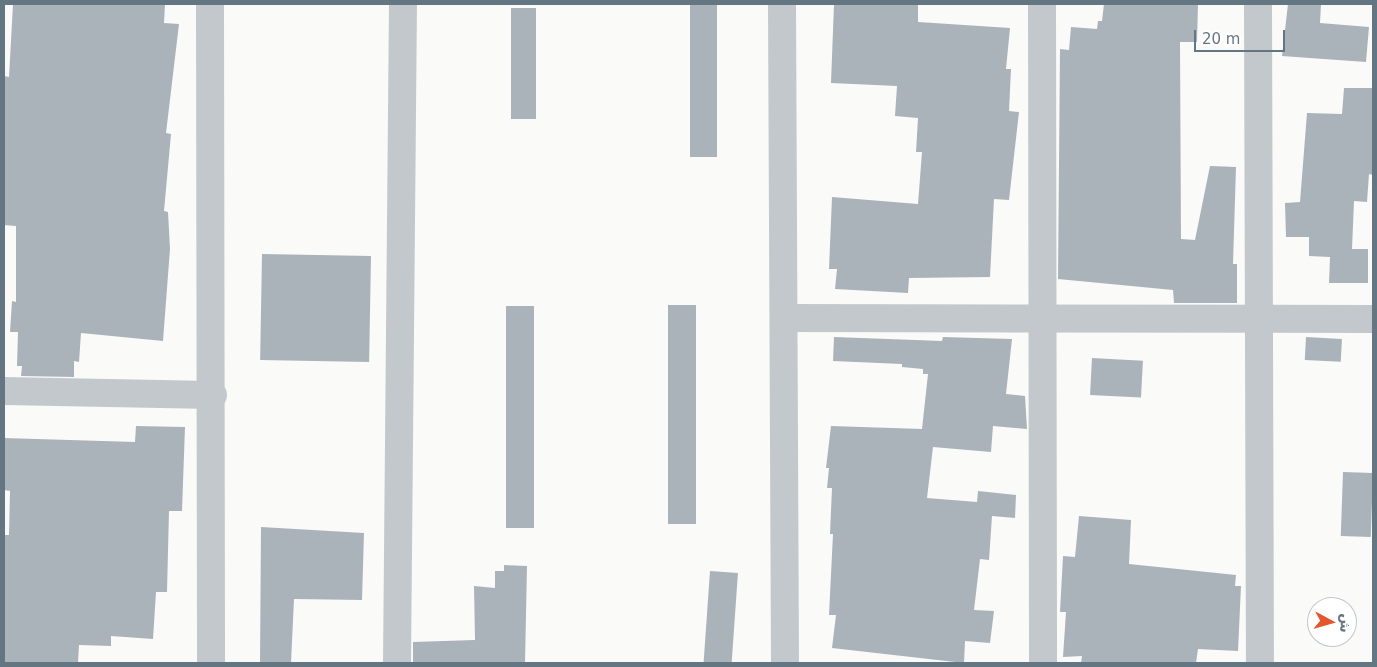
<!DOCTYPE html>
<meta charset="utf-8">
<style>
body{margin:0}
#map{position:relative;width:1377px;height:667px;overflow:hidden;background:#fafaf8;font-family:"DejaVu Sans","Noto Sans Arabic",sans-serif}
div>[style]{position:absolute}
.building>*{inset:0;background:#aab3b9;transform-origin:0 0}
.minor>*{height:28px;margin:-14px;padding:0 14px;transform-origin:14px;border-radius:14px;background:#c3c8cc}
span{translate:-50% -50%;white-space:nowrap;text-align:center;line-height:1.15;-webkit-text-stroke:5px #fff;paint-order:stroke}
.frame{position:absolute;inset:0;border:5px solid #657683;pointer-events:none}
.north{position:absolute;left:1307px;top:597px;width:50px;height:50px;box-sizing:border-box;background:#fff;border:1px solid #c1c8cd;border-radius:50%;rotate:96deg;font-size:14px;font-weight:700;line-height:20px;text-align:center;color:#657683}
.north::after{content:'';display:block;margin:auto;width:18px;height:22px;background:#e4572e;clip-path:polygon(50% 0,100% 100%,50% 72%,0 100%)}
.scale{position:absolute;left:1194px;top:30px;width:91px;height:22px;box-sizing:border-box;border:2px solid #657683;border-top:0;padding-left:6px;font-size:15px;line-height:18px;white-space:nowrap;color:#657683;-webkit-text-stroke:4px #fff;paint-order:stroke}
</style>
<div id="map">
<div class="building">
<div style="clip-path:polygon(13px 4px,165px 4px,164px 23px,179px 24px,166px 133px,171px 134px,164px 211px,168px 212px,170px 249px,163px 341px,81px 333px,79px 362px,74px 361px,74px 377px,21px 376px,22px 366px,17px 366px,18px 332px,10px 332px,12px 301px,16px 302px,16px 226px,4px 225px,4px 76px,9px 77px)"></div>
<div style="left:690px;top:4px;width:27px;height:153px"></div>
<div style="clip-path:polygon(834px 4px,918px 4px,918px 22px,1010px 28px,1006px 69px,1011px 69px,1009px 111px,1019px 112px,1009px 200px,994px 199px,990px 277px,909px 278px,908px 293px,835px 289px,837px 269px,829px 269px,832px 197px,918px 204px,922px 152px,916px 152px,918px 118px,895px 116px,897px 86px,831px 83px)"></div>
<div style="clip-path:polygon(1104px 4px,1198px 4px,1197px 42px,1180px 42px,1181px 239px,1195px 240px,1210px 166px,1236px 167px,1233px 264px,1237px 264px,1237px 303px,1174px 303px,1173px 290px,1058px 279px,1060px 49px,1069px 50px,1071px 27px,1097px 29px,1098px 21px,1102px 21px)"></div>
<div style="clip-path:polygon(1288px 4px,1321px 4px,1320px 23px,1369px 27px,1366px 62px,1282px 56px)"></div>
<div style="left:511px;top:8px;width:25px;height:111px"></div>
<div style="clip-path:polygon(1344px 88px,1373px 88px,1373px 175px,1369px 174px,1367px 202px,1354px 201px,1352px 249px,1368px 249px,1368px 283px,1329px 283px,1330px 257px,1309px 256px,1309px 237px,1286px 237px,1285px 203px,1300px 202px,1307px 113px,1342px 114px)"></div>
<div style="left:262px;top:254px;width:109px;height:106px;rotate:1deg"></div>
<div style="left:696px;top:305px;width:219px;height:28px;rotate:90deg"></div>
<div style="left:506px;top:306px;width:28px;height:222px"></div>
<div style="clip-path:polygon(834px 337px,942px 341px,943px 337px,1012px 339px,1006px 394px,1025px 396px,1027px 429px,993px 426px,991px 452px,933px 447px,927px 498px,977px 502px,978px 491px,1016px 495px,1015px 518px,992px 516px,989px 560px,980px 559px,974px 610px,994px 611px,990px 643px,965px 641px,964px 663px,832px 648px,836px 615px,829px 615px,833px 534px,830px 534px,832px 488px,827px 488px,829px 468px,826px 468px,831px 426px,922px 429px,928px 374px,923px 374px,923px 369px,902px 367px,902px 364px,833px 361px)"></div>
<div style="left:1306px;top:337px;width:36px;height:23px;rotate:3deg"></div>
<div style="left:1092px;top:358px;width:51px;height:37px;rotate:3deg"></div>
<div style="clip-path:polygon(136px 426px,185px 427px,182px 511px,169px 511px,167px 592px,156px 592px,153px 639px,111px 636px,111px 646px,79px 645px,78px 663px,4px 662px,4px 535px,9px 535px,10px 491px,4px 490px,4px 438px,135px 442px)"></div>
<div style="left:1343px;top:472px;width:30px;height:64px;rotate:2deg"></div>
<div style="clip-path:polygon(1079px 516px,1131px 520px,1129px 564px,1236px 575px,1235px 586px,1241px 586px,1238px 651px,1198px 649px,1196px 663px,1081px 663px,1082px 656px,1063px 657px,1066px 612px,1060px 612px,1063px 556px,1075px 557px)"></div>
<div style="clip-path:polygon(261px 527px,364px 533px,362px 600px,294px 599px,291px 663px,260px 663px)"></div>
<div style="clip-path:polygon(504px 565px,527px 566px,525px 663px,413px 663px,413px 642px,475px 640px,474px 586px,495px 588px,495px 571px,504px 571px)"></div>
<div style="left:710px;top:571px;width:28px;height:92px;rotate:4deg"></div>
</div>
<div class="minor">
<div style="left:210px;top:4px;width:659px;rotate:89.91deg"></div>
<div style="left:782px;top:4px;width:659px;rotate:89.74deg"></div>
<div style="left:1042px;top:4px;width:659px;rotate:89.91deg"></div>
<div style="left:1258px;top:4px;width:659px;rotate:89.83deg"></div>
<div style="left:785px;top:318px;width:588px;rotate:0.1deg"></div>
<div style="left:4px;top:391px;width:209px;rotate:1.1deg"></div>
<div style="left:397px;top:663px;width:659px;rotate:-89.48deg"></div>
</div>
<div class="frame"></div>
<div class="north">ش</div>
<div class="scale">20 m</div>
</div>
